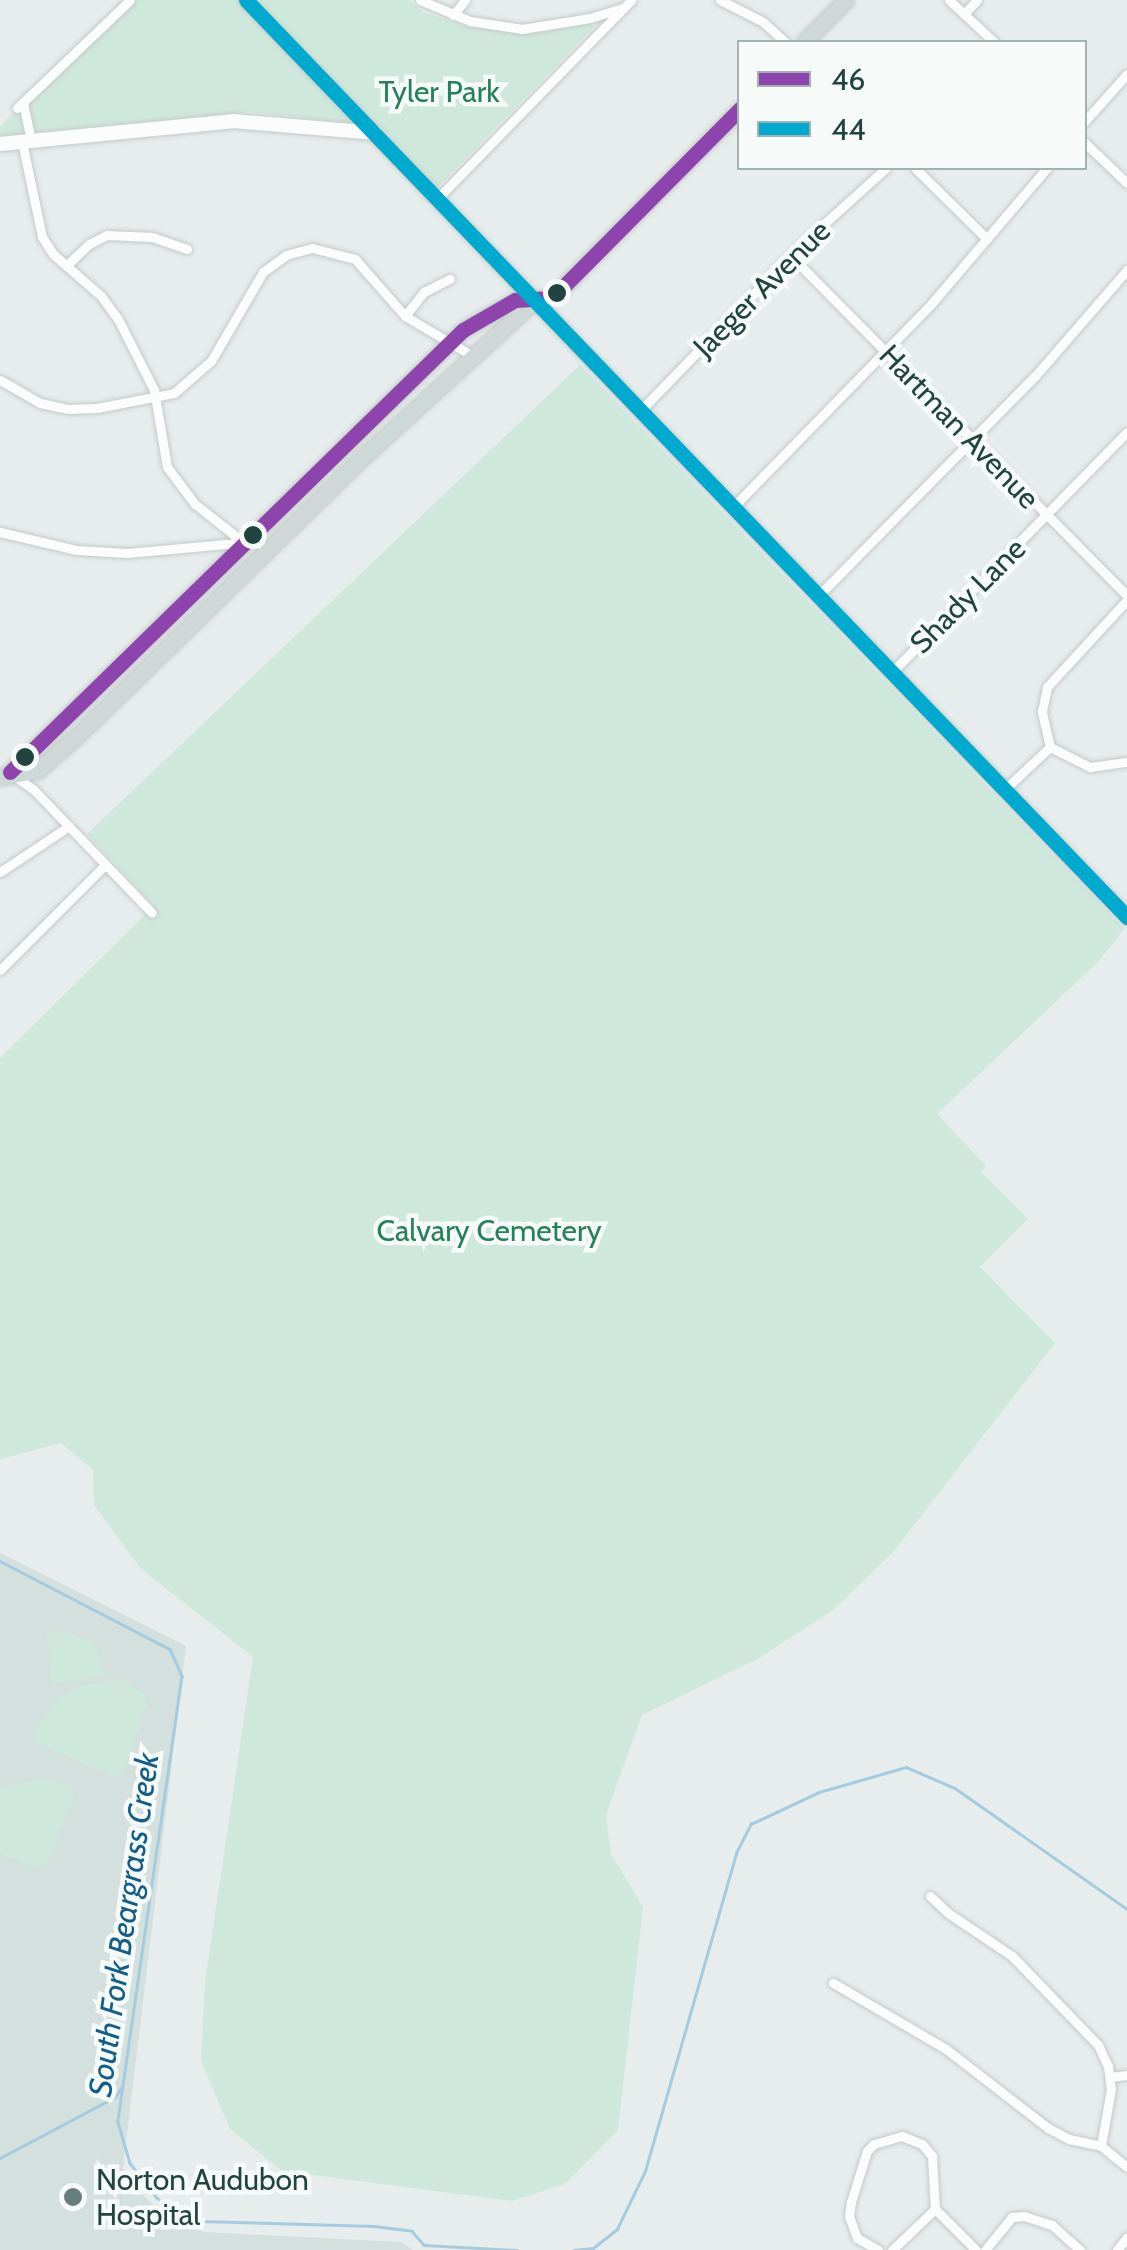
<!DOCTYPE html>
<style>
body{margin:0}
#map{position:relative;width:1127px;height:2250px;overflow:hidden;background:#e7edec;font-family:Cabin,sans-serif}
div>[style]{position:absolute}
.built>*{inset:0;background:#d4e0dd}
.green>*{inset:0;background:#cfe8dc}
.stream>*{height:2.5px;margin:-1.25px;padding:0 1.25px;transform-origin:1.25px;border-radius:1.25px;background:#a4cbdf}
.roads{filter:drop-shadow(0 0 2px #c4cac9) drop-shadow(0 0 2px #c4cac9)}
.street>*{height:9px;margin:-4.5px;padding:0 4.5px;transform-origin:4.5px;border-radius:4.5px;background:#fbfcfc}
.secondary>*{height:14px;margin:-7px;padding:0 7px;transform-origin:7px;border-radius:7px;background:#fbfcfc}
.primary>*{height:15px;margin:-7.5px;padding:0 7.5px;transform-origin:7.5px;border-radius:7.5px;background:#ced8d7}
.bus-1>*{height:15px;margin:-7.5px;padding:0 7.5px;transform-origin:7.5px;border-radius:7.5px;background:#8e44ad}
.bus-2>*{height:15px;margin:-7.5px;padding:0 7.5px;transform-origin:7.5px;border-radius:7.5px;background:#00a9ce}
.dots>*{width:28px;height:28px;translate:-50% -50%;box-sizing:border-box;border:5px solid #f6fbfa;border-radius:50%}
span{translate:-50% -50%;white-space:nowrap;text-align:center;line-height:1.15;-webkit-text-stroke:9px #f6fbfa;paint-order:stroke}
.park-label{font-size:30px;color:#26805a}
.street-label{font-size:30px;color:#214441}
.poi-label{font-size:30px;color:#214441}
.left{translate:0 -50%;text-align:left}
.water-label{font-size:32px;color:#135e88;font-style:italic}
.legend{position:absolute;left:737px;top:40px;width:350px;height:130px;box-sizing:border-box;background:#f6fbfa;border:2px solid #a1b2b0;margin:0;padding:12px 18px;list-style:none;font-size:30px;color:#214441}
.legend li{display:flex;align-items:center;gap:20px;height:50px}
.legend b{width:50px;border:2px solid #a1b2b0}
</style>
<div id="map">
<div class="built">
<div style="clip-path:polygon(0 1553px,186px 1646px,123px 2168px,133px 2186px,157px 2208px,204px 2232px,401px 2242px,413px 2250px,0 2250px)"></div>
</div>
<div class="green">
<div style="clip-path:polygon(135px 0,409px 0,423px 12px,471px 28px,545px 32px,591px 22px,594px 27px,437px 188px,384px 130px,347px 123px,249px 112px,0 136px,0 126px)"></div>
<div style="clip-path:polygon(580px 365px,1124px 929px,1099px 961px,937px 1114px,986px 1166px,981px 1172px,1028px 1219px,980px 1267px,1055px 1343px,894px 1551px,832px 1611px,759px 1658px,642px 1715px,606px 1815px,611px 1854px,643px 1907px,618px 2130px,565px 2184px,512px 2201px,282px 2171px,230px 2129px,201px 2061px,205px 1982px,253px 1657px,140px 1568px,94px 1505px,93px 1470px,61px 1443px,0 1459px,0 1058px,154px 906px,87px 834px)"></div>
<div style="clip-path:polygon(62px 1631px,96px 1643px,104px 1676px,52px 1684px,47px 1634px)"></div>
<div style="clip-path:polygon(121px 1679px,148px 1698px,123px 1773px,112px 1776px,30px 1740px,56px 1700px,81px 1686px)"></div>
<div style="clip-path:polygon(41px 1778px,71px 1785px,73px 1797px,46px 1865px,40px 1868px,0 1854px,0 1789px)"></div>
</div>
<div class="stream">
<div style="left:0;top:1561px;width:191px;rotate:27.4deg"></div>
<div style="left:170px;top:1649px;width:30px;rotate:66deg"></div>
<div style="left:182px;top:1676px;width:451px;rotate:98.2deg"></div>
<div style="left:118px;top:2122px;width:43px;rotate:73.7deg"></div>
<div style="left:130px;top:2163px;width:44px;rotate:52.4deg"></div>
<div style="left:157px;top:2198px;width:48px;rotate:28.7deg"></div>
<div style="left:199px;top:2221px;width:175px;rotate:1.6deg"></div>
<div style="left:374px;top:2226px;width:38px;rotate:7deg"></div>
<div style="left:412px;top:2231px;width:18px;rotate:49deg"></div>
<div style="left:424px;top:2245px;width:93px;rotate:3.1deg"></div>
<div style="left:0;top:2158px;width:130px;rotate:-27.9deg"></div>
<div style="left:115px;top:2097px;width:12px;rotate:-55deg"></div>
<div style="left:574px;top:2250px;width:19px;rotate:-6deg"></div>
<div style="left:593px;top:2248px;width:31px;rotate:-38deg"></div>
<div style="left:617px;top:2229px;width:64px;rotate:-64.2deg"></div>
<div style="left:645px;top:2171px;width:331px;rotate:-74deg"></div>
<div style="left:736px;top:1853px;width:33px;rotate:-63deg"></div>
<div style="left:751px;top:1824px;width:75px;rotate:-25.2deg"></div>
<div style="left:819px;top:1792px;width:91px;rotate:-16deg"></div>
<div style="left:906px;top:1767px;width:53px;rotate:23.2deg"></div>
<div style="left:955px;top:1788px;width:210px;rotate:35.1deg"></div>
</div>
<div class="roads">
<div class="street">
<div style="left:420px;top:0;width:54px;rotate:22.8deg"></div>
<div style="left:470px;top:21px;width:53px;rotate:8.7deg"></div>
<div style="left:522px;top:29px;width:69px;rotate:-9.2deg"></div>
<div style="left:590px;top:18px;width:34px;rotate:-17deg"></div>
<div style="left:720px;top:0;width:48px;rotate:27.1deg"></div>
<div style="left:763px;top:22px;width:30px;rotate:42deg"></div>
<div style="left:949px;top:0;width:62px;rotate:43deg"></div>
<div style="left:964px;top:14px;width:19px;rotate:-47deg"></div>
<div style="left:453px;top:15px;width:19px;rotate:-51deg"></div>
<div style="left:23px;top:103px;width:38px;rotate:78deg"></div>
<div style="left:17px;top:108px;width:156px;rotate:-43.7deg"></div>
<div style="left:1084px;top:122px;width:64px;rotate:-48.1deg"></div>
<div style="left:22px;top:142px;width:97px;rotate:78.1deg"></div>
<div style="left:42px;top:237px;width:20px;rotate:57deg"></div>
<div style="left:53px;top:254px;width:64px;rotate:41.2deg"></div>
<div style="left:101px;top:296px;width:29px;rotate:54deg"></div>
<div style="left:118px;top:319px;width:80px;rotate:63.1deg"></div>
<div style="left:154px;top:390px;width:78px;rotate:80.4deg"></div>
<div style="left:167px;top:467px;width:46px;rotate:52.9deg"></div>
<div style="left:195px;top:504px;width:61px;rotate:38.4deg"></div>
<div style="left:1084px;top:142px;width:59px;rotate:43.6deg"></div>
<div style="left:915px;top:168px;width:101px;rotate:44.6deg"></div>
<div style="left:437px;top:199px;width:278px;rotate:-45.7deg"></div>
<div style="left:792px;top:257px;width:477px;rotate:45.3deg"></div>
<div style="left:67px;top:265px;width:30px;rotate:-44deg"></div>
<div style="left:89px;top:244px;width:20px;rotate:-27deg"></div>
<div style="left:107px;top:235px;width:45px;rotate:2.5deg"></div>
<div style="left:152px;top:237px;width:37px;rotate:19deg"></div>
<div style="left:405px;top:316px;width:31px;rotate:-52deg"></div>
<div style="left:424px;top:292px;width:29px;rotate:-27deg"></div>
<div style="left:0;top:380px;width:46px;rotate:29.9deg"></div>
<div style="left:40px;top:403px;width:29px;rotate:12deg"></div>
<div style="left:68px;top:409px;width:29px;rotate:-2deg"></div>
<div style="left:97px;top:408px;width:78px;rotate:-11deg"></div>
<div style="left:174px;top:393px;width:49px;rotate:-40.9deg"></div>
<div style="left:211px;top:361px;width:103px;rotate:-59.7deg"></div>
<div style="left:263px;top:272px;width:29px;rotate:-36deg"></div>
<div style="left:286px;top:255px;width:27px;rotate:-15deg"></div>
<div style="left:312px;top:248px;width:44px;rotate:14.3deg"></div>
<div style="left:355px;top:259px;width:76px;rotate:48.7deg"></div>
<div style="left:405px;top:316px;width:77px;rotate:30.6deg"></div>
<div style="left:639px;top:412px;width:237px;rotate:-45.9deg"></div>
<div style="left:804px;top:242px;width:110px;rotate:-42.1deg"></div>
<div style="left:733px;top:507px;width:285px;rotate:-45.7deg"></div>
<div style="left:932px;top:303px;width:177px;rotate:-49.6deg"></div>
<div style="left:0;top:532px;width:79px;rotate:13.2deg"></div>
<div style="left:77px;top:550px;width:50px;rotate:3.4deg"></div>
<div style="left:127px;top:553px;width:132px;rotate:-5.2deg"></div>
<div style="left:258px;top:541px;width:14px;rotate:51deg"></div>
<div style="left:818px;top:596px;width:310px;rotate:-45.4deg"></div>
<div style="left:1036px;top:375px;width:139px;rotate:-49.1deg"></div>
<div style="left:891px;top:673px;width:337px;rotate:-45.6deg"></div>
<div style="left:1050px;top:747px;width:37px;rotate:-103deg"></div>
<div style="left:1042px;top:711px;width:25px;rotate:-78deg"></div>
<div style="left:1047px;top:687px;width:118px;rotate:-47.4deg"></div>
<div style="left:1050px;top:747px;width:45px;rotate:26.6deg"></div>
<div style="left:1090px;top:767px;width:37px;rotate:-8deg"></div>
<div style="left:12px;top:774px;width:27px;rotate:36deg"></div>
<div style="left:34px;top:790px;width:170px;rotate:46.2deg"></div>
<div style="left:1004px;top:790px;width:63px;rotate:-43.1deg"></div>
<div style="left:0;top:872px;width:83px;rotate:-33.7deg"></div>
<div style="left:0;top:970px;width:148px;rotate:-45deg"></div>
<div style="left:930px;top:1896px;width:25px;rotate:43deg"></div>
<div style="left:948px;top:1913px;width:77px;rotate:33.9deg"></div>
<div style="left:1012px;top:1956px;width:124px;rotate:46deg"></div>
<div style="left:1098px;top:2045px;width:23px;rotate:65deg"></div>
<div style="left:1108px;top:2066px;width:23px;rotate:83deg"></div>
<div style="left:1111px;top:2089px;width:58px;rotate:100deg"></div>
<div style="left:833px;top:1983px;width:131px;rotate:30.3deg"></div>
<div style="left:946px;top:2049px;width:129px;rotate:37.8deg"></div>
<div style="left:1048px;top:2128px;width:24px;rotate:28deg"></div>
<div style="left:1069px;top:2139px;width:33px;rotate:12deg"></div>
<div style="left:1101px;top:2146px;width:33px;rotate:39deg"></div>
<div style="left:1110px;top:2077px;width:17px;rotate:-7deg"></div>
<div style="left:878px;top:2250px;width:24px;rotate:-150deg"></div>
<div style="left:857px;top:2238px;width:23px;rotate:-110deg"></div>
<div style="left:849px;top:2216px;width:14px;rotate:-82deg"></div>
<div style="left:851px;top:2202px;width:53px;rotate:-72.6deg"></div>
<div style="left:867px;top:2151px;width:10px;rotate:-45deg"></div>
<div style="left:874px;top:2144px;width:29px;rotate:-16deg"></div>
<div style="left:902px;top:2136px;width:22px;rotate:22deg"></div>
<div style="left:922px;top:2144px;width:16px;rotate:50deg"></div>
<div style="left:932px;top:2156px;width:53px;rotate:86.8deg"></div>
<div style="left:935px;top:2209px;width:58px;rotate:45deg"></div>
<div style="left:892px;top:2250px;width:59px;rotate:-43.6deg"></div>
<div style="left:985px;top:2250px;width:43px;rotate:-50.7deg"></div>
<div style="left:1012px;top:2217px;width:12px;rotate:-5deg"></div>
<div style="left:1024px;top:2216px;width:29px;rotate:18deg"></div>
<div style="left:1052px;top:2225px;width:38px;rotate:42deg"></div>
<div style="left:1117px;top:2250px;width:16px;rotate:-52deg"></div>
</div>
<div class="secondary">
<div style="left:246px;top:0;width:1272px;rotate:46.15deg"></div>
<div style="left:0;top:144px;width:234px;rotate:-5.6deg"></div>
<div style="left:233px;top:121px;width:143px;rotate:4.8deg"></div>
</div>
<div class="primary">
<div style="left:804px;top:42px;width:59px;rotate:-45deg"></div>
<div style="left:10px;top:772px;width:633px;rotate:-44.3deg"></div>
<div style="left:463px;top:330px;width:60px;rotate:-30deg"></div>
<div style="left:515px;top:300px;width:33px;rotate:-3deg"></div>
<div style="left:548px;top:298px;width:10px;rotate:-29deg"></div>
<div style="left:557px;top:293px;width:260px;rotate:-45.2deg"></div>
<div style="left:0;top:777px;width:39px;rotate:-10deg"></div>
<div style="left:38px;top:770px;width:50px;rotate:-41deg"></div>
<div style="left:76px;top:737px;width:402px;rotate:-44.3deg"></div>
<div style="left:364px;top:456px;width:230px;rotate:-42.4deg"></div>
</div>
</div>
<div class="bus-1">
<div style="left:10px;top:772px;width:633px;rotate:-44.3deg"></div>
<div style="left:463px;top:330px;width:60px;rotate:-30deg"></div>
<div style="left:515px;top:300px;width:33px;rotate:-3deg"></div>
<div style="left:548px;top:298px;width:10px;rotate:-29deg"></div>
<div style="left:557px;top:293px;width:260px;rotate:-45.2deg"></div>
</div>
<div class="bus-2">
<div style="left:246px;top:0;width:1272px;rotate:46.15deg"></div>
</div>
<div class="dots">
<div style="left:557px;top:293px;background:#214441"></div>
<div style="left:253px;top:535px;background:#214441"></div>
<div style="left:25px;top:757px;background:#214441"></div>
<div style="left:73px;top:2197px;background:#667f7d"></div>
</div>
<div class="park-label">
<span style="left:439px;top:92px">Tyler Park</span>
<span style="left:489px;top:1231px">Calvary Cemetery</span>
</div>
<div class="street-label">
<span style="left:762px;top:289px;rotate:-45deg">Jaeger Avenue</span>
<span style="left:959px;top:427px;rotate:46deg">Hartman Avenue</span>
<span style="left:968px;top:596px;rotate:-45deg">Shady Lane</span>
</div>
<div class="poi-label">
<span class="left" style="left:96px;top:2197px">Norton Audubon<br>Hospital</span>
</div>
<div class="water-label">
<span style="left:124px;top:1925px;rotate:-82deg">South Fork Beargrass Creek</span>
</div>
<ul class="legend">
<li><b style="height:12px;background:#8e44ad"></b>46</li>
<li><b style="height:12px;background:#00a9ce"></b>44</li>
</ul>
</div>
